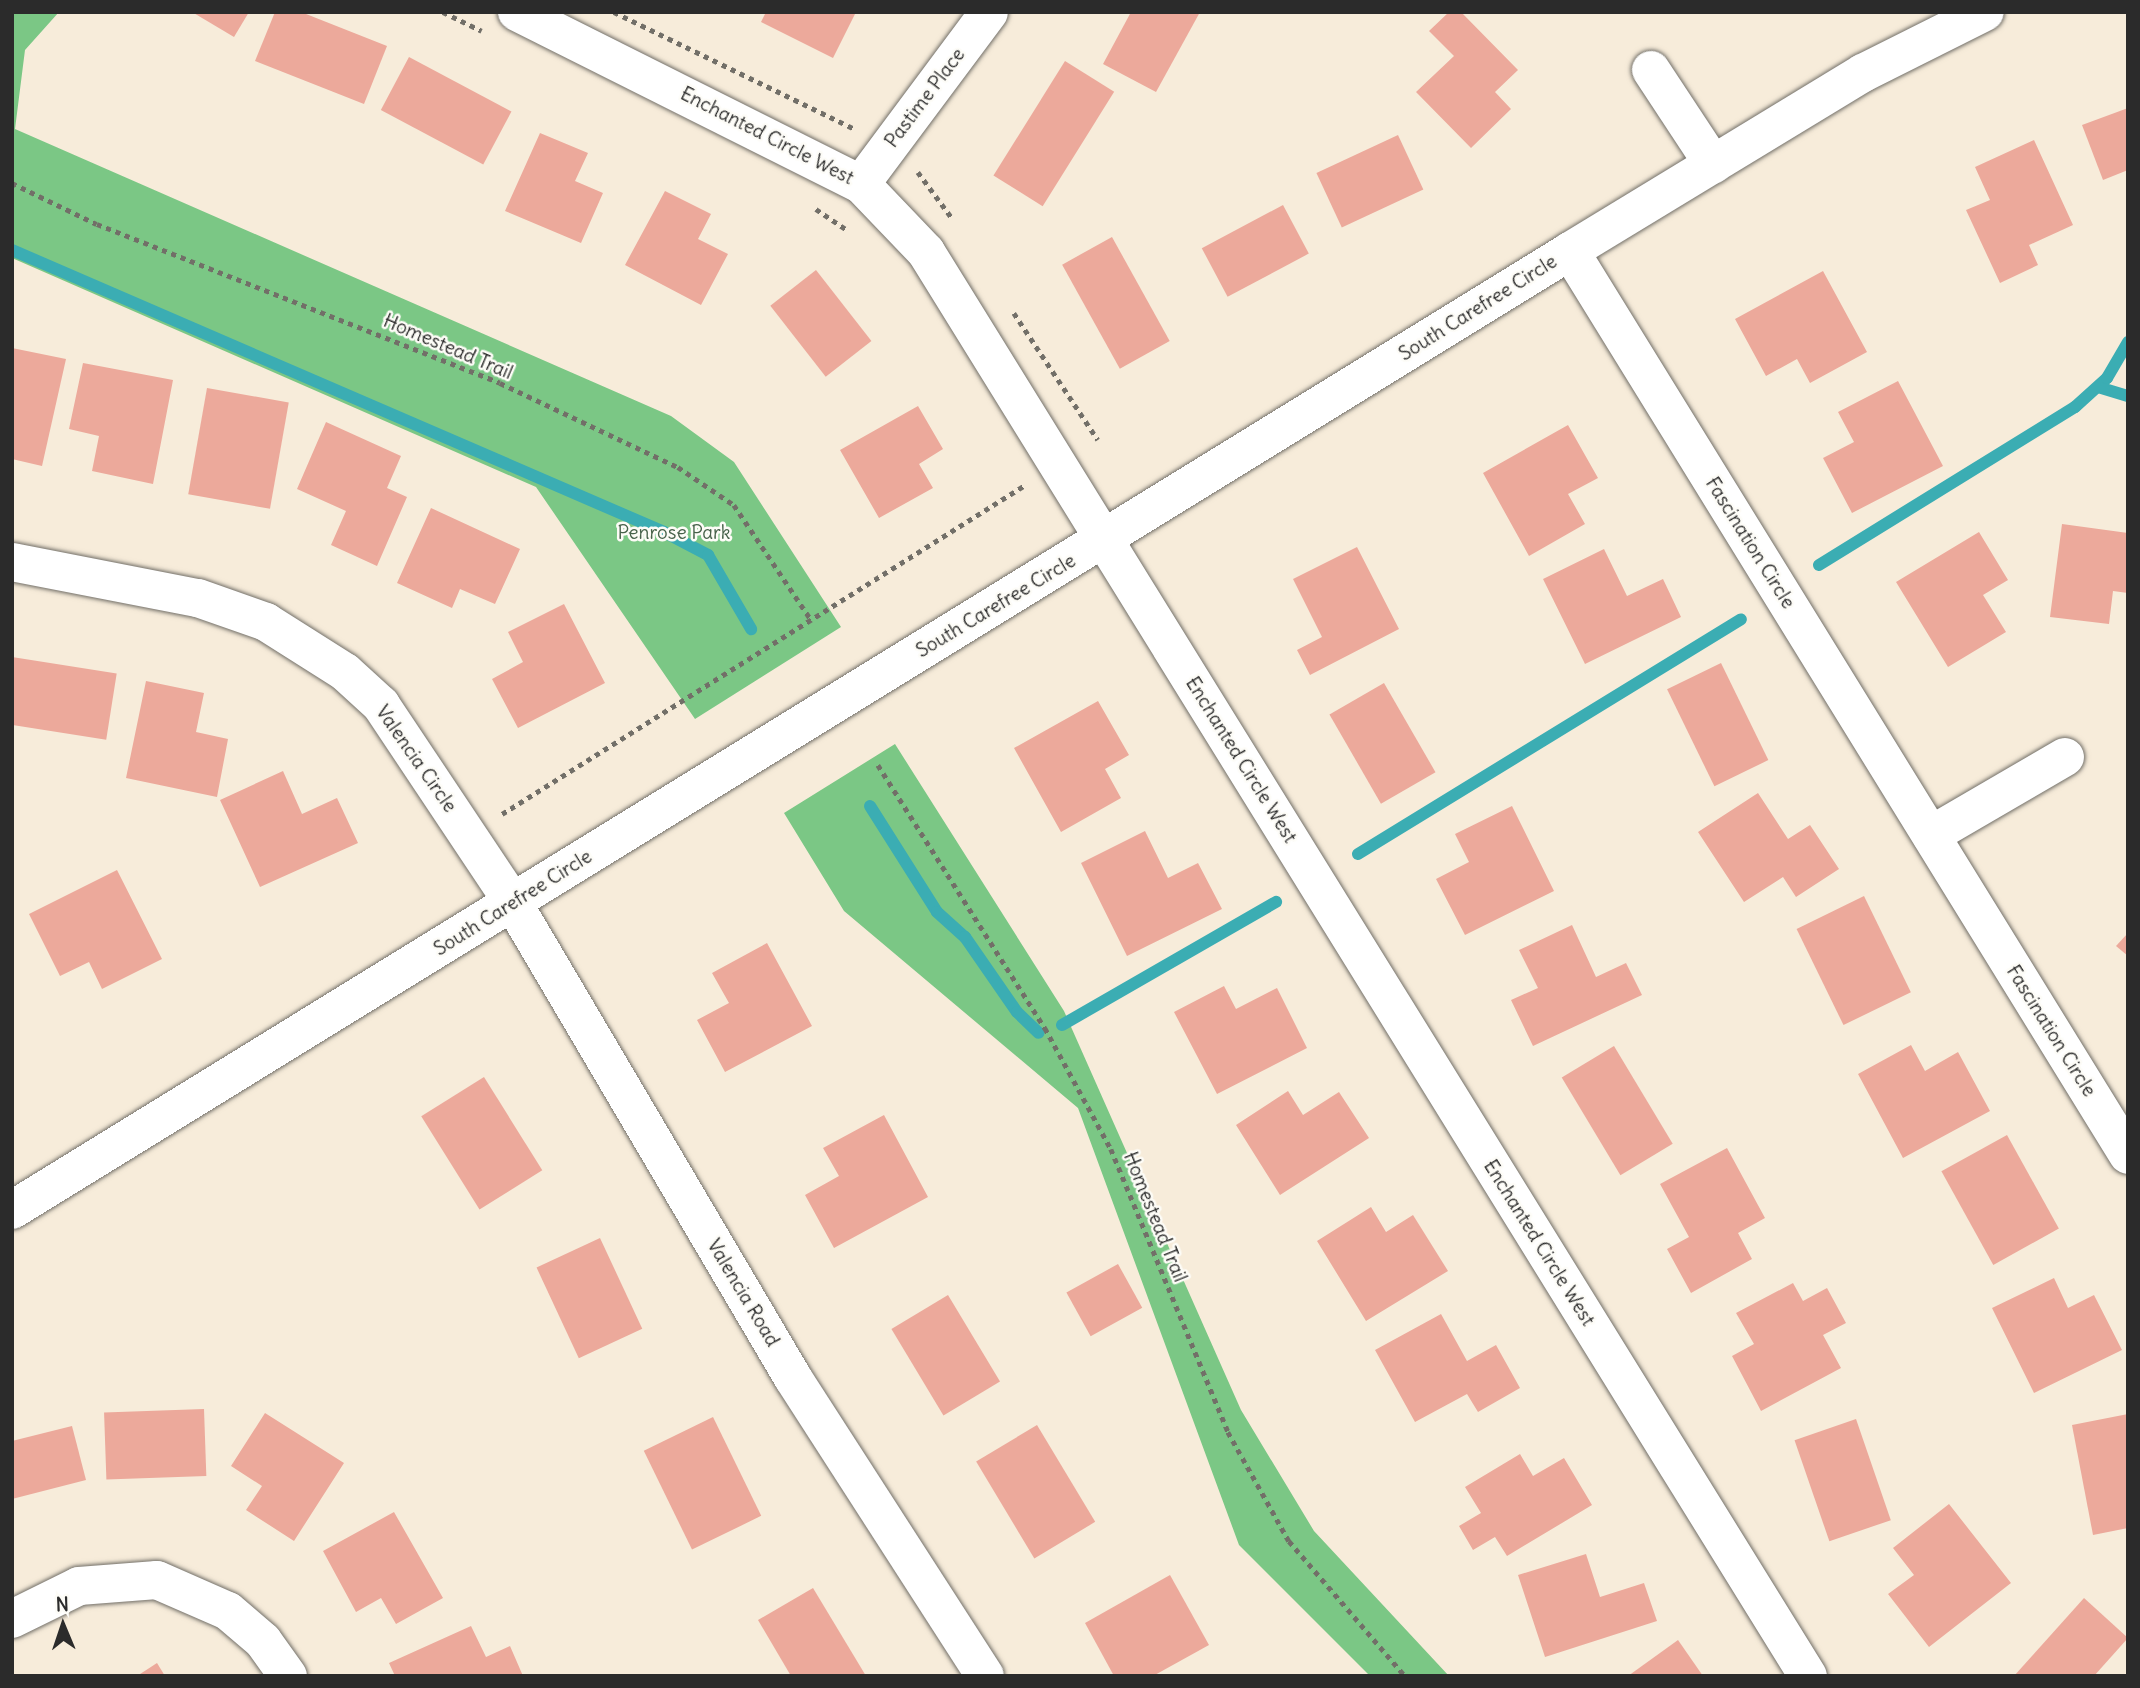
<!DOCTYPE html>
<style>
body{margin:0}
#map{position:relative;width:2140px;height:1688px;overflow:hidden;background:#f7ecda;font-family:Delius,sans-serif}
div>[style]{position:absolute}
.green>*{inset:0;background:#7bc785}
.stream>*{height:12px;margin:-6px;padding:0 6px;transform-origin:6px;border-radius:6px;background:#3badb3}
.building>*{inset:0;background:#eca99b;transform-origin:0 0}
.path>*{height:4.5px;margin-top:-2.25px;transform-origin:0;background:repeating-linear-gradient(90deg,#726f68 0 5px,transparent 0 10px)}
.roads{filter:drop-shadow(0 0 2px #726f68) drop-shadow(0 0 2px #726f68)}
.minor>*{height:38px;margin:-19px;padding:0 19px;transform-origin:19px;border-radius:19px;background:#fff}
.secondary>*{height:38px;margin:-19px;padding:0 19px;transform-origin:19px;border-radius:19px;background:#fff}
span{translate:-50% -50%;white-space:nowrap;text-align:center;line-height:1.15;-webkit-text-stroke:5px #fdfcf7;paint-order:stroke}
.street-label{font-size:19px;color:#2b2b2b}
.park-label{font-size:19px;color:#47624a}
.frame{position:absolute;inset:0;border:14px solid #2b2b2b;pointer-events:none}
.north{position:absolute;left:28px;top:1590px;width:70px;height:70px;-webkit-text-stroke:5px #fdfcf7;paint-order:stroke;rotate:358deg;font-size:19px;font-weight:700;line-height:28px;text-align:center;color:#2b2b2b}
.north::after{content:'';display:block;margin:auto;width:24px;height:32px;background:#2b2b2b;clip-path:polygon(50% 0,100% 100%,50% 72%,0 100%)}
</style>
<div id="map">
<div class="green">
<div style="clip-path:polygon(12px 12px,59px 12px,25px 50px,15px 129px,671px 416px,734px 462px,841px 627px,695px 719px,536px 487px,12px 258px)"></div>
<div style="clip-path:polygon(895px 744px,1064px 1011px,1241px 1410px,1314px 1531px,1449px 1676px,1370px 1676px,1239px 1545px,1078px 1108px,844px 911px,784px 813px)"></div>
</div>
<div class="stream">
<div style="left:12px;top:250px;width:710px;rotate:23.39deg"></div>
<div style="left:664px;top:532px;width:50px;rotate:27.6deg"></div>
<div style="left:708px;top:555px;width:86px;rotate:59.8deg"></div>
<div style="left:2098px;top:387px;width:31px;rotate:17deg"></div>
<div style="left:1819px;top:565px;width:301px;rotate:-31.7deg"></div>
<div style="left:2075px;top:407px;width:43px;rotate:-42.2deg"></div>
<div style="left:2107px;top:378px;width:42px;rotate:-59.7deg"></div>
<div style="left:870px;top:806px;width:125px;rotate:57.7deg"></div>
<div style="left:937px;top:912px;width:38px;rotate:42deg"></div>
<div style="left:965px;top:937px;width:91px;rotate:55.3deg"></div>
<div style="left:1017px;top:1012px;width:30px;rotate:44deg"></div>
<div style="left:1358px;top:854px;width:449px;rotate:-31.5deg"></div>
<div style="left:1062px;top:1025px;width:247px;rotate:-29.9deg"></div>
</div>
<div class="building">
<div style="clip-path:polygon(192px 12px,249px 12px,234px 37px)"></div>
<div style="clip-path:polygon(275px 12px,301px 12px,387px 46px,364px 104px,255px 61px)"></div>
<div style="clip-path:polygon(766px 12px,856px 12px,833px 58px,761px 22px)"></div>
<div style="clip-path:polygon(1131px 12px,1200px 12px,1156px 92px,1103px 64px)"></div>
<div style="clip-path:polygon(1449px 12px,1461px 12px,1518px 70px,1495px 92px,1511px 109px,1471px 148px,1416px 92px,1454px 56px,1429px 31px)"></div>
<div style="left:409px;top:57px;width:116px;height:60px;rotate:28deg"></div>
<div style="left:1065px;top:61px;width:58px;height:135px;rotate:32deg"></div>
<div style="clip-path:polygon(2128px 108px,2128px 170px,2103px 180px,2082px 125px)"></div>
<div style="clip-path:polygon(540px 133px,588px 153px,575px 181px,603px 193px,581px 243px,505px 211px)"></div>
<div style="left:1398px;top:135px;width:60px;height:90px;rotate:65deg"></div>
<div style="clip-path:polygon(2034px 140px,2073px 225px,2029px 245px,2038px 265px,2000px 283px,1966px 210px,1990px 200px,1975px 167px)"></div>
<div style="clip-path:polygon(665px 191px,711px 214px,698px 239px,728px 254px,701px 305px,625px 265px)"></div>
<div style="left:1283px;top:205px;width:55px;height:92px;rotate:62deg"></div>
<div style="left:1112px;top:237px;width:119px;height:57px;rotate:61deg"></div>
<div style="left:816px;top:270px;width:90px;height:58px;rotate:52deg"></div>
<div style="clip-path:polygon(1823px 271px,1867px 352px,1810px 383px,1797px 359px,1766px 376px,1735px 319px)"></div>
<div style="clip-path:polygon(12px 348px,66px 359px,42px 466px,12px 459px)"></div>
<div style="clip-path:polygon(83px 363px,173px 380px,153px 484px,92px 471px,99px 436px,69px 429px)"></div>
<div style="clip-path:polygon(1898px 381px,1943px 466px,1852px 513px,1823px 458px,1854px 442px,1838px 412px)"></div>
<div style="left:207px;top:388px;width:83px;height:108px;rotate:10deg"></div>
<div style="clip-path:polygon(918px 406px,943px 449px,919px 464px,933px 488px,879px 518px,840px 450px)"></div>
<div style="clip-path:polygon(326px 422px,401px 456px,387px 488px,407px 497px,377px 566px,331px 545px,346px 511px,297px 489px)"></div>
<div style="clip-path:polygon(1568px 425px,1598px 478px,1568px 494px,1585px 524px,1529px 556px,1483px 473px)"></div>
<div style="clip-path:polygon(431px 508px,520px 549px,495px 604px,460px 589px,452px 608px,397px 583px)"></div>
<div style="clip-path:polygon(2062px 524px,2128px 533px,2128px 593px,2113px 591px,2109px 624px,2050px 617px)"></div>
<div style="clip-path:polygon(1979px 532px,2008px 580px,1983px 595px,2006px 632px,1948px 667px,1896px 582px)"></div>
<div style="clip-path:polygon(1357px 547px,1399px 629px,1310px 675px,1297px 650px,1322px 637px,1293px 579px)"></div>
<div style="clip-path:polygon(1604px 549px,1627px 596px,1663px 579px,1681px 617px,1585px 664px,1543px 579px)"></div>
<div style="clip-path:polygon(564px 604px,605px 683px,518px 728px,492px 679px,523px 662px,508px 632px)"></div>
<div style="left:12px;top:657px;width:106px;height:67px;rotate:9deg"></div>
<div style="left:1721px;top:663px;width:108px;height:60px;rotate:64deg"></div>
<div style="clip-path:polygon(146px 681px,204px 693px,196px 732px,228px 739px,217px 797px,126px 778px)"></div>
<div style="left:1384px;top:683px;width:103px;height:63px;rotate:60deg"></div>
<div style="clip-path:polygon(1098px 701px,1129px 755px,1105px 769px,1121px 798px,1061px 832px,1014px 748px)"></div>
<div style="clip-path:polygon(283px 771px,302px 814px,337px 798px,358px 843px,260px 887px,220px 800px)"></div>
<div style="clip-path:polygon(1758px 793px,1788px 839px,1810px 825px,1839px 869px,1796px 897px,1783px 877px,1744px 902px,1698px 832px)"></div>
<div style="clip-path:polygon(1512px 806px,1554px 891px,1465px 935px,1436px 879px,1469px 862px,1455px 834px)"></div>
<div style="clip-path:polygon(1145px 831px,1168px 878px,1198px 863px,1222px 909px,1127px 956px,1081px 863px)"></div>
<div style="clip-path:polygon(117px 870px,162px 959px,102px 989px,89px 962px,60px 976px,29px 914px)"></div>
<div style="left:1864px;top:896px;width:107px;height:75px;rotate:64deg"></div>
<div style="clip-path:polygon(1572px 925px,1596px 977px,1626px 963px,1642px 995px,1533px 1046px,1511px 1000px,1538px 988px,1519px 950px)"></div>
<div style="clip-path:polygon(2128px 933px,2128px 956px,2116px 946px)"></div>
<div style="clip-path:polygon(767px 943px,812px 1026px,725px 1072px,697px 1020px,729px 1003px,712px 973px)"></div>
<div style="clip-path:polygon(1224px 986px,1236px 1009px,1277px 988px,1307px 1048px,1217px 1094px,1174px 1012px)"></div>
<div style="clip-path:polygon(1911px 1045px,1925px 1071px,1958px 1052px,1990px 1111px,1903px 1158px,1858px 1074px)"></div>
<div style="left:1614px;top:1046px;width:114px;height:61px;rotate:59deg"></div>
<div style="left:484px;top:1077px;width:110px;height:74px;rotate:58deg"></div>
<div style="clip-path:polygon(1288px 1091px,1303px 1115px,1339px 1092px,1369px 1138px,1280px 1195px,1236px 1125px)"></div>
<div style="clip-path:polygon(884px 1115px,928px 1197px,834px 1248px,805px 1195px,839px 1176px,823px 1148px)"></div>
<div style="left:2007px;top:1135px;width:107px;height:75px;rotate:61deg"></div>
<div style="clip-path:polygon(1727px 1148px,1765px 1218px,1738px 1233px,1752px 1259px,1691px 1293px,1667px 1249px,1689px 1237px,1660px 1184px)"></div>
<div style="clip-path:polygon(1371px 1207px,1386px 1232px,1413px 1215px,1448px 1271px,1366px 1321px,1317px 1241px)"></div>
<div style="left:600px;top:1238px;width:100px;height:70px;rotate:65deg"></div>
<div style="left:1118px;top:1264px;width:50px;height:59px;rotate:61deg"></div>
<div style="clip-path:polygon(2054px 1278px,2068px 1308px,2094px 1295px,2122px 1350px,2034px 1393px,1992px 1308px)"></div>
<div style="clip-path:polygon(1793px 1283px,1803px 1301px,1827px 1288px,1846px 1323px,1823px 1335px,1841px 1368px,1761px 1411px,1732px 1356px,1754px 1344px,1736px 1313px)"></div>
<div style="left:948px;top:1295px;width:101px;height:66px;rotate:59deg"></div>
<div style="clip-path:polygon(1441px 1314px,1467px 1361px,1496px 1345px,1520px 1388px,1478px 1412px,1467px 1394px,1415px 1422px,1375px 1350px)"></div>
<div style="left:204px;top:1409px;width:67px;height:100px;rotate:88deg"></div>
<div style="clip-path:polygon(265px 1413px,344px 1463px,294px 1541px,246px 1510px,262px 1486px,231px 1466px)"></div>
<div style="clip-path:polygon(2128px 1414px,2128px 1528px,2093px 1535px,2072px 1425px)"></div>
<div style="left:713px;top:1417px;width:110px;height:77px;rotate:64deg"></div>
<div style="left:1856px;top:1419px;width:107px;height:65px;rotate:71deg"></div>
<div style="left:1037px;top:1425px;width:113px;height:71px;rotate:59deg"></div>
<div style="clip-path:polygon(72px 1426px,86px 1480px,12px 1499px,12px 1441px)"></div>
<div style="clip-path:polygon(1520px 1454px,1533px 1476px,1564px 1458px,1592px 1505px,1507px 1556px,1495px 1537px,1473px 1550px,1459px 1526px,1481px 1513px,1465px 1487px)"></div>
<div style="clip-path:polygon(1949px 1504px,2011px 1583px,1929px 1647px,1888px 1594px,1914px 1575px,1893px 1548px)"></div>
<div style="clip-path:polygon(394px 1512px,443px 1598px,396px 1624px,381px 1598px,356px 1612px,323px 1551px)"></div>
<div style="clip-path:polygon(1586px 1554px,1600px 1597px,1644px 1583px,1657px 1621px,1545px 1657px,1518px 1575px)"></div>
<div style="clip-path:polygon(1170px 1575px,1209px 1645px,1153px 1676px,1114px 1676px,1085px 1623px)"></div>
<div style="clip-path:polygon(813px 1588px,866px 1676px,791px 1676px,758px 1620px)"></div>
<div style="clip-path:polygon(2084px 1598px,2128px 1638px,2094px 1676px,2014px 1676px)"></div>
<div style="clip-path:polygon(471px 1626px,486px 1657px,510px 1646px,523px 1676px,395px 1676px,389px 1663px)"></div>
<div style="clip-path:polygon(1678px 1640px,1703px 1676px,1628px 1676px)"></div>
<div style="clip-path:polygon(157px 1663px,165px 1676px,137px 1676px)"></div>
</div>
<div class="path">
<div style="left:443px;top:12px;width:43px;rotate:26deg"></div>
<div style="left:614px;top:12px;width:266px;rotate:25.9deg"></div>
<div style="left:918px;top:172px;width:57px;rotate:53.5deg"></div>
<div style="left:12px;top:183px;width:94px;rotate:25.8deg"></div>
<div style="left:97px;top:224px;width:433px;rotate:21.5deg"></div>
<div style="left:500px;top:383px;width:197px;rotate:25.3deg"></div>
<div style="left:678px;top:467px;width:68px;rotate:34.2deg"></div>
<div style="left:734px;top:505px;width:140px;rotate:56.1deg"></div>
<div style="left:816px;top:209px;width:37px;rotate:34deg"></div>
<div style="left:1014px;top:313px;width:152px;rotate:56.5deg"></div>
<div style="left:878px;top:765px;width:312px;rotate:57.6deg"></div>
<div style="left:1045px;top:1028px;width:138px;rotate:61.4deg"></div>
<div style="left:1111px;top:1149px;width:306px;rotate:67.5deg"></div>
<div style="left:1228px;top:1432px;width:125px;rotate:60.8deg"></div>
<div style="left:1289px;top:1541px;width:178px;rotate:49.3deg"></div>
<div style="left:502px;top:814px;width:618px;rotate:-32.17deg"></div>
</div>
<div class="roads">
<div class="minor">
<div style="left:517px;top:12px;width:385px;rotate:26.6deg"></div>
<div style="left:861px;top:184px;width:94px;rotate:46.3deg"></div>
<div style="left:926px;top:252px;width:1675px;rotate:58.23deg"></div>
<div style="left:1651px;top:70px;width:113px;rotate:56.6deg"></div>
<div style="left:861px;top:184px;width:214px;rotate:-53.3deg"></div>
<div style="left:1570px;top:251px;width:1062px;rotate:58.31deg"></div>
<div style="left:12px;top:562px;width:189px;rotate:11deg"></div>
<div style="left:198px;top:598px;width:72px;rotate:19.4deg"></div>
<div style="left:266px;top:622px;width:93px;rotate:32.3deg"></div>
<div style="left:345px;top:672px;width:49px;rotate:42.5deg"></div>
<div style="left:381px;top:705px;width:238px;rotate:56.3deg"></div>
<div style="left:513px;top:903px;width:551px;rotate:59.48deg"></div>
<div style="left:793px;top:1378px;width:354px;rotate:57.2deg"></div>
<div style="left:1931px;top:835px;width:155px;rotate:-30.2deg"></div>
<div style="left:12px;top:1619px;width:75px;rotate:-26.2deg"></div>
<div style="left:79px;top:1586px;width:78px;rotate:-4.4deg"></div>
<div style="left:157px;top:1580px;width:77px;rotate:23.6deg"></div>
<div style="left:228px;top:1611px;width:46px;rotate:40.6deg"></div>
<div style="left:263px;top:1641px;width:43px;rotate:54.5deg"></div>
</div>
<div class="secondary">
<div style="left:12px;top:1210px;width:1829px;rotate:-31.61deg"></div>
<div style="left:1570px;top:251px;width:343px;rotate:-31.3deg"></div>
<div style="left:1863px;top:73px;width:136px;rotate:-26.6deg"></div>
</div>
</div>
<div class="street-label">
<span style="left:925px;top:98px;rotate:-53deg">Pastime Place</span>
<span style="left:767px;top:136px;rotate:27deg">Enchanted Circle West</span>
<span style="left:1478px;top:308px;rotate:-32deg">South Carefree Circle</span>
<span style="left:448px;top:347px;rotate:23deg">Homestead Trail</span>
<span style="left:1750px;top:543px;rotate:58deg">Fascination Circle</span>
<span style="left:996px;top:606px;rotate:-31deg">South Carefree Circle</span>
<span style="left:416px;top:759px;rotate:55deg">Valencia Circle</span>
<span style="left:1241px;top:760px;rotate:58deg">Enchanted Circle West</span>
<span style="left:513px;top:903px;rotate:-32deg">South Carefree Circle</span>
<span style="left:2051px;top:1031px;rotate:58deg">Fascination Circle</span>
<span style="left:1155px;top:1217px;rotate:68deg">Homestead Trail</span>
<span style="left:1539px;top:1243px;rotate:58deg">Enchanted Circle West</span>
<span style="left:743px;top:1293px;rotate:59deg">Valencia Road</span>
</div>
<div class="park-label">
<span style="left:674px;top:533px">Penrose Park</span>
</div>
<div class="frame"></div>
<div class="north">N</div>
</div>
